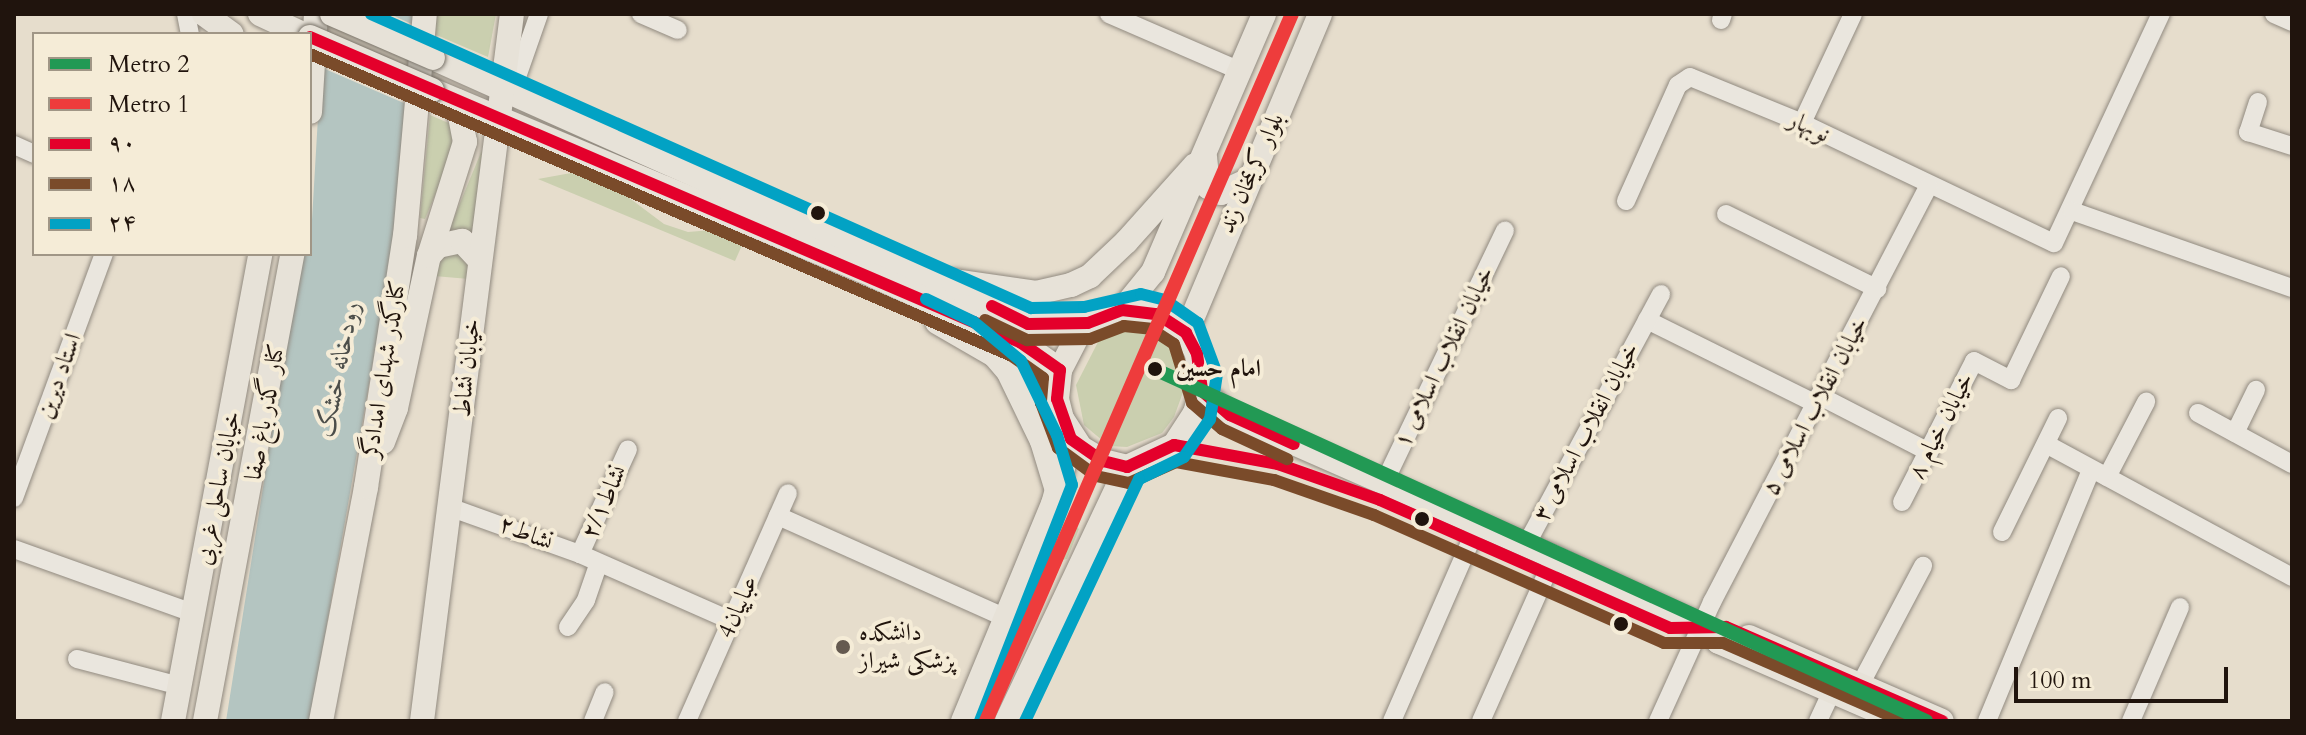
<!DOCTYPE html>
<meta charset="utf-8">
<style>
body{margin:0}
#map{position:relative;width:2306px;height:735px;overflow:hidden;background:#e6ddcc;font-family:Cardo,Amiri,serif}
div>[style]{position:absolute}
.green>*{inset:0;background:#cacfaf}
.water>*{inset:0;background:#b4c5c1}
.pier>*{inset:0;background:#e6ddcc}
.roads{filter:drop-shadow(0 0 2px #918a80) drop-shadow(0 0 2px #918a80)}
.minor>*{height:18px;margin:-9px;padding:0 9px;transform-origin:9px;border-radius:9px;background:#eae6de}
.major>*{height:24px;margin:-12px;padding:0 12px;transform-origin:12px;border-radius:12px;background:#e7e2d8}
.bridges{filter:drop-shadow(0 0 2px #767066) drop-shadow(0 0 2px #767066)}
.major-bridge>*{height:24px;margin:-12px;padding:0 12px;transform-origin:12px;border-radius:12px;background:#e7e2d8}
.bus-1>*{height:12px;margin:-6px;padding:0 6px;transform-origin:6px;border-radius:6px;background:#e4002b}
.bus-2>*{height:12px;margin:-6px;padding:0 6px;transform-origin:6px;border-radius:6px;background:#7a4b2a}
.bus-3>*{height:12px;margin:-6px;padding:0 6px;transform-origin:6px;border-radius:6px;background:#02a2c4}
.metro-1>*{height:14px;margin:-7px;padding:0 7px;transform-origin:7px;border-radius:7px;background:#229954}
.metro-2>*{height:14px;margin:-7px;padding:0 7px;transform-origin:7px;border-radius:7px;background:#ee3c3c}
.dots>*{width:22px;height:22px;translate:-50% -50%;box-sizing:border-box;border:4px solid #f5ecd7;border-radius:50%}
span{translate:-50% -50%;white-space:nowrap;text-align:center;line-height:1.15;-webkit-text-stroke:8px #f5ecd7;paint-order:stroke}
.street-label{font-size:24px;color:#20140d}
.stop-label{font-size:24px;color:#20140d;font-weight:700}
.left{translate:0 -50%;text-align:left}
.poi-label{font-size:24px;color:#20140d}
.water-label{font-size:26px;color:#4c4e4a;font-style:italic}
.frame{position:absolute;inset:0;border:16px solid #20140d;pointer-events:none}
.legend{position:absolute;left:32px;top:32px;width:280px;height:224px;box-sizing:border-box;background:#f5ecd7;border:2px solid #a09686;margin:0;padding:10px 14px;list-style:none;font-size:24px;color:#20140d}
.legend li{display:flex;align-items:center;gap:16px;height:40px}
.legend b{width:40px;border:2px solid #a09686}
.scale{position:absolute;left:2014px;top:667px;width:214px;height:36px;box-sizing:border-box;border:4px solid #20140d;border-top:0;padding-left:10px;font-size:24px;line-height:28px;white-space:nowrap;color:#20140d;-webkit-text-stroke:6px #f5ecd7;paint-order:stroke}
</style>
<div id="map">
<div class="green">
<div style="clip-path:polygon(435px 14px,496px 14px,488px 57px,434px 34px)"></div>
<div style="clip-path:polygon(430px 115px,453px 125px,456px 145px,425px 219px,420px 218px)"></div>
<div style="clip-path:polygon(482px 150px,474px 236px,448px 232px)"></div>
<div style="clip-path:polygon(571px 173px,620px 191px,664px 224px,688px 232px,712px 230px,743px 243px,735px 261px,538px 179px)"></div>
<div style="clip-path:polygon(454px 250px,471px 257px,469px 279px,434px 276px,443px 255px)"></div>
<div style="clip-path:polygon(1133px 323px,1152px 323px,1176px 343px,1186px 384px,1174px 417px,1162px 433px,1127px 447px,1109px 446px,1084px 425px,1076px 385px,1098px 342px)"></div>
<div style="clip-path:polygon(1070px 520px,1079px 529px,1067px 559px,1058px 561px,1050px 550px,1059px 526px)"></div>
</div>
<div class="water">
<div style="clip-path:polygon(324px 14px,415px 14px,394px 242px,310px 721px,226px 721px,300px 254px,310px 254px)"></div>
</div>
<div class="pier">
<div style="clip-path:polygon(320px 14px,390px 14px,418px 27px,413px 107px,318px 66px)"></div>
</div>
<div class="roads">
<div class="minor">
<div style="left:186px;top:14px;width:20px;rotate:79deg"></div>
<div style="left:641px;top:14px;width:40px;rotate:23.4deg"></div>
<div style="left:1109px;top:14px;width:143px;rotate:23.5deg"></div>
<div style="left:2274px;top:14px;width:20px;rotate:24deg"></div>
<div style="left:1721px;top:20px;width:6px;rotate:-72deg"></div>
<div style="left:500px;top:90px;width:24px;rotate:-42deg"></div>
<div style="left:518px;top:74px;width:64px;rotate:-70.7deg"></div>
<div style="left:2258px;top:102px;width:32px;rotate:108deg"></div>
<div style="left:2248px;top:132px;width:46px;rotate:17.7deg"></div>
<div style="left:1802px;top:123px;width:120px;rotate:-64.9deg"></div>
<div style="left:14px;top:145px;width:22px;rotate:24deg"></div>
<div style="left:1626px;top:201px;width:127px;rotate:-65.9deg"></div>
<div style="left:1678px;top:85px;width:14px;rotate:-34deg"></div>
<div style="left:1690px;top:77px;width:121px;rotate:22.3deg"></div>
<div style="left:1802px;top:123px;width:279px;rotate:25.5deg"></div>
<div style="left:2054px;top:243px;width:253px;rotate:-65deg"></div>
<div style="left:2072px;top:211px;width:233px;rotate:19.3deg"></div>
<div style="left:1726px;top:214px;width:169px;rotate:26.3deg"></div>
<div style="left:1647px;top:320px;width:189px;rotate:26.4deg"></div>
<div style="left:1820px;top:396px;width:123px;rotate:27.2deg"></div>
<div style="left:2198px;top:413px;width:107px;rotate:28.5deg"></div>
<div style="left:2235px;top:433px;width:48px;rotate:-64deg"></div>
<div style="left:2046px;top:444px;width:280px;rotate:28.4deg"></div>
<div style="left:2107px;top:477px;width:85px;rotate:-62.5deg"></div>
<div style="left:1384px;top:483px;width:280px;rotate:-64.4deg"></div>
<div style="left:14px;top:498px;width:260px;rotate:-69.8deg"></div>
<div style="left:1902px;top:502px;width:158px;rotate:-62.9deg"></div>
<div style="left:1974px;top:361px;width:42px;rotate:27.2deg"></div>
<div style="left:2011px;top:380px;width:115px;rotate:-64.3deg"></div>
<div style="left:452px;top:508px;width:136px;rotate:19.8deg"></div>
<div style="left:580px;top:554px;width:166px;rotate:23.8deg"></div>
<div style="left:778px;top:516px;width:250px;rotate:24.1deg"></div>
<div style="left:2002px;top:532px;width:127px;rotate:-63.8deg"></div>
<div style="left:1526px;top:545px;width:285px;rotate:-61.7deg"></div>
<div style="left:14px;top:549px;width:190px;rotate:19.7deg"></div>
<div style="left:580px;top:554px;width:115px;rotate:-65.4deg"></div>
<div style="left:568px;top:627px;width:32px;rotate:-56deg"></div>
<div style="left:586px;top:600px;width:39px;rotate:-71deg"></div>
<div style="left:77px;top:659px;width:106px;rotate:14.7deg"></div>
<div style="left:1860px;top:685px;width:135px;rotate:-62.1deg"></div>
<div style="left:593px;top:721px;width:31px;rotate:-68deg"></div>
<div style="left:687px;top:721px;width:249px;rotate:-66.1deg"></div>
<div style="left:1392px;top:721px;width:215px;rotate:-66.4deg"></div>
<div style="left:1481px;top:721px;width:180px;rotate:-66deg"></div>
<div style="left:1658px;top:721px;width:131px;rotate:-65.6deg"></div>
<div style="left:1712px;top:602px;width:469px;rotate:-62.5deg"></div>
<div style="left:1818px;top:721px;width:33px;rotate:-65deg"></div>
<div style="left:1987px;top:721px;width:272px;rotate:-67.5deg"></div>
<div style="left:2131px;top:721px;width:124px;rotate:-66.7deg"></div>
</div>
<div class="major">
<div style="left:204px;top:14px;width:34px;rotate:36deg"></div>
<div style="left:260px;top:14px;width:47px;rotate:24.9deg"></div>
<div style="left:433px;top:58px;width:652px;rotate:24.09deg"></div>
<div style="left:1028px;top:324px;width:60px;rotate:-1deg"></div>
<div style="left:432px;top:90px;width:480px;rotate:22.8deg"></div>
<div style="left:874px;top:276px;width:160px;rotate:24.3deg"></div>
<div style="left:1020px;top:342px;width:49px;rotate:35deg"></div>
<div style="left:310px;top:112px;width:98px;rotate:-86.5deg"></div>
<div style="left:1205px;top:157px;width:30px;rotate:84deg"></div>
<div style="left:1208px;top:187px;width:14px;rotate:25deg"></div>
<div style="left:1221px;top:193px;width:29px;rotate:-25deg"></div>
<div style="left:429px;top:256px;width:13px;rotate:-48deg"></div>
<div style="left:438px;top:246px;width:25px;rotate:-12deg"></div>
<div style="left:462px;top:241px;width:26px;rotate:47deg"></div>
<div style="left:953px;top:281px;width:84px;rotate:8.2deg"></div>
<div style="left:1036px;top:293px;width:36px;rotate:-13deg"></div>
<div style="left:1071px;top:285px;width:21px;rotate:-25deg"></div>
<div style="left:1090px;top:276px;width:50px;rotate:-43.4deg"></div>
<div style="left:1126px;top:242px;width:103px;rotate:-48.1deg"></div>
<div style="left:1122px;top:310px;width:35px;rotate:7deg"></div>
<div style="left:1157px;top:314px;width:35px;rotate:33deg"></div>
<div style="left:1186px;top:333px;width:24px;rotate:62deg"></div>
<div style="left:1197px;top:354px;width:37px;rotate:82deg"></div>
<div style="left:1202px;top:391px;width:23px;rotate:108deg"></div>
<div style="left:1195px;top:413px;width:38px;rotate:123deg"></div>
<div style="left:1174px;top:445px;width:52px;rotate:154.9deg"></div>
<div style="left:1127px;top:467px;width:25px;rotate:-166deg"></div>
<div style="left:1103px;top:461px;width:26px;rotate:-149deg"></div>
<div style="left:1081px;top:448px;width:35px;rotate:-123deg"></div>
<div style="left:1062px;top:419px;width:21px;rotate:-104deg"></div>
<div style="left:1057px;top:399px;width:29px;rotate:-84deg"></div>
<div style="left:1060px;top:370px;width:42px;rotate:-62.8deg"></div>
<div style="left:1079px;top:333px;width:31px;rotate:-36deg"></div>
<div style="left:1104px;top:315px;width:19px;rotate:-16deg"></div>
<div style="left:1122px;top:310px;width:49px;rotate:-50.8deg"></div>
<div style="left:1153px;top:272px;width:281px;rotate:-66.7deg"></div>
<div style="left:937px;top:322px;width:66px;rotate:30.1deg"></div>
<div style="left:994px;top:355px;width:21px;rotate:49deg"></div>
<div style="left:1008px;top:371px;width:78px;rotate:64.1deg"></div>
<div style="left:1042px;top:441px;width:48px;rotate:73.1deg"></div>
<div style="left:1186px;top:333px;width:346px;rotate:-67.2deg"></div>
<div style="left:1202px;top:391px;width:37px;rotate:41deg"></div>
<div style="left:1230px;top:415px;width:354px;rotate:23.7deg"></div>
<div style="left:1554px;top:557px;width:162px;rotate:25.1deg"></div>
<div style="left:1701px;top:626px;width:24px;rotate:42deg"></div>
<div style="left:1719px;top:642px;width:198px;rotate:23.5deg"></div>
<div style="left:383px;top:442px;width:36px;rotate:-69deg"></div>
<div style="left:396px;top:408px;width:156px;rotate:-77.8deg"></div>
<div style="left:429px;top:256px;width:120px;rotate:-72.5deg"></div>
<div style="left:465px;top:142px;width:42px;rotate:-101deg"></div>
<div style="left:1749px;top:637px;width:210px;rotate:23.5deg"></div>
<div style="left:173px;top:721px;width:475px;rotate:-79.4deg"></div>
<div style="left:205px;top:721px;width:475px;rotate:-79.4deg"></div>
<div style="left:321px;top:721px;width:238px;rotate:-79.1deg"></div>
<div style="left:366px;top:487px;width:254px;rotate:-81.2deg"></div>
<div style="left:405px;top:236px;width:223px;rotate:-84.9deg"></div>
<div style="left:422px;top:721px;width:713px;rotate:-82.75deg"></div>
<div style="left:963px;top:721px;width:235px;rotate:-67.5deg"></div>
<div style="left:1053px;top:504px;width:67px;rotate:-74.5deg"></div>
<div style="left:1007px;top:721px;width:281px;rotate:-64.7deg"></div>
</div>
</div>
<div class="bridges">
<div class="major-bridge">
<div style="left:332px;top:14px;width:110px;rotate:23.5deg"></div>
<div style="left:310px;top:37px;width:133px;rotate:23.5deg"></div>
</div>
</div>
<div class="bus-1">
<div style="left:310px;top:37px;width:773px;rotate:23.25deg"></div>
<div style="left:1020px;top:342px;width:49px;rotate:35deg"></div>
<div style="left:1060px;top:370px;width:29px;rotate:96deg"></div>
<div style="left:1057px;top:399px;width:42px;rotate:70.7deg"></div>
<div style="left:1071px;top:439px;width:39px;rotate:35deg"></div>
<div style="left:1103px;top:461px;width:25px;rotate:14deg"></div>
<div style="left:1127px;top:467px;width:52px;rotate:-25.1deg"></div>
<div style="left:1174px;top:445px;width:106px;rotate:10.4deg"></div>
<div style="left:1278px;top:464px;width:108px;rotate:19.4deg"></div>
<div style="left:1380px;top:500px;width:317px;rotate:23.8deg"></div>
<div style="left:1670px;top:628px;width:56px;rotate:-1deg"></div>
<div style="left:1726px;top:627px;width:236px;rotate:23.5deg"></div>
<div style="left:992px;top:306px;width:40px;rotate:26.6deg"></div>
<div style="left:1028px;top:324px;width:60px;rotate:-1deg"></div>
<div style="left:1088px;top:323px;width:36px;rotate:-21deg"></div>
<div style="left:1122px;top:310px;width:35px;rotate:7deg"></div>
<div style="left:1157px;top:314px;width:35px;rotate:33deg"></div>
<div style="left:1186px;top:333px;width:24px;rotate:62deg"></div>
<div style="left:1197px;top:354px;width:37px;rotate:82deg"></div>
<div style="left:1202px;top:391px;width:37px;rotate:41deg"></div>
<div style="left:1230px;top:415px;width:70px;rotate:24.4deg"></div>
</div>
<div class="bus-2">
<div style="left:310px;top:54px;width:764px;rotate:23.28deg"></div>
<div style="left:1012px;top:356px;width:38px;rotate:35deg"></div>
<div style="left:1043px;top:378px;width:25px;rotate:95deg"></div>
<div style="left:1041px;top:403px;width:48px;rotate:69.3deg"></div>
<div style="left:1058px;top:448px;width:47px;rotate:36.4deg"></div>
<div style="left:1096px;top:476px;width:34px;rotate:12deg"></div>
<div style="left:1129px;top:483px;width:51px;rotate:-24.1deg"></div>
<div style="left:1176px;top:462px;width:100px;rotate:10.4deg"></div>
<div style="left:1274px;top:480px;width:106px;rotate:19.3deg"></div>
<div style="left:1374px;top:515px;width:317px;rotate:23.8deg"></div>
<div style="left:1664px;top:643px;width:59px"></div>
<div style="left:1723px;top:643px;width:195px;rotate:23.5deg"></div>
<div style="left:985px;top:320px;width:47px;rotate:25.5deg"></div>
<div style="left:1027px;top:340px;width:63px;rotate:-0.9deg"></div>
<div style="left:1090px;top:339px;width:36px;rotate:-21deg"></div>
<div style="left:1124px;top:326px;width:27px;rotate:6deg"></div>
<div style="left:1151px;top:329px;width:27px;rotate:33deg"></div>
<div style="left:1174px;top:344px;width:62px;rotate:73deg"></div>
<div style="left:1192px;top:403px;width:40px;rotate:41deg"></div>
<div style="left:1222px;top:429px;width:72px;rotate:24.8deg"></div>
</div>
<div class="bus-3">
<div style="left:371px;top:14px;width:723px;rotate:24.01deg"></div>
<div style="left:1031px;top:308px;width:53px;rotate:-1.1deg"></div>
<div style="left:1084px;top:307px;width:58px;rotate:-12.8deg"></div>
<div style="left:1141px;top:294px;width:25px;rotate:14deg"></div>
<div style="left:1165px;top:300px;width:40px;rotate:34.9deg"></div>
<div style="left:1198px;top:323px;width:54px;rotate:69.6deg"></div>
<div style="left:1217px;top:374px;width:46px;rotate:98.8deg"></div>
<div style="left:1210px;top:419px;width:46px;rotate:124.4deg"></div>
<div style="left:1184px;top:457px;width:50px;rotate:153.9deg"></div>
<div style="left:1139px;top:479px;width:268px;rotate:115.2deg"></div>
<div style="left:926px;top:299px;width:53px;rotate:25.6deg"></div>
<div style="left:974px;top:322px;width:61px;rotate:39.7deg"></div>
<div style="left:1021px;top:361px;width:82px;rotate:64.1deg"></div>
<div style="left:1057px;top:435px;width:52px;rotate:73.3deg"></div>
<div style="left:1072px;top:485px;width:253px;rotate:111.3deg"></div>
</div>
<div class="metro-1">
<div style="left:1152px;top:368px;width:851px;rotate:24.52deg"></div>
</div>
<div class="metro-2">
<div style="left:986px;top:721px;width:770px;rotate:-66.6deg"></div>
</div>
<div class="dots">
<div style="left:818px;top:213px;background:#20140d"></div>
<div style="left:1155px;top:369px;background:#20140d"></div>
<div style="left:1422px;top:519px;background:#20140d"></div>
<div style="left:1621px;top:624px;background:#20140d"></div>
<div style="left:843px;top:647px;background:#655a50"></div>
</div>
<div class="street-label">
<span style="left:1809px;top:127px;rotate:25deg">نوبهار</span>
<span style="left:1251px;top:173px;rotate:-66deg">بلوار کریمخان زند</span>
<span style="left:1444px;top:357px;rotate:-64deg">خیابان انقلاب اسلامی ۱</span>
<span style="left:467px;top:368px;rotate:-84deg">خیابان نشاط</span>
<span style="left:384px;top:369px;rotate:-81deg">کنارگذر شهدای امدادگر</span>
<span style="left:59px;top:376px;rotate:-70deg">استاد دیرین</span>
<span style="left:1815px;top:406px;rotate:-62deg">خیابان انقلاب اسلامی ۵</span>
<span style="left:265px;top:412px;rotate:-80deg">کنار گذر باغ صفا</span>
<span style="left:1941px;top:426px;rotate:-63deg">خیابان خیام ۸</span>
<span style="left:1586px;top:432px;rotate:-62deg">خیابان انقلاب اسلامی ۳</span>
<span style="left:218px;top:488px;rotate:-79deg">خیابان ساحلی غربی</span>
<span style="left:604px;top:502px;rotate:-66deg">نشاط۲/۱</span>
<span style="left:526px;top:533px;rotate:22deg">نشاط۲</span>
<span style="left:738px;top:607px;rotate:-66deg">عباییان4</span>
</div>
<div class="stop-label">
<span class="left" style="left:1176px;top:369px">امام حسین</span>
</div>
<div class="poi-label">
<span class="left" style="left:859px;top:647px">دانشکده<br>پزشکی شیراز</span>
</div>
<div class="water-label">
<span style="left:338px;top:369px;rotate:-79deg">رودخانه خشک</span>
</div>
<div class="frame"></div>
<ul class="legend">
<li><b style="height:10px;background:#229954"></b>Metro 2</li>
<li><b style="height:10px;background:#ee3c3c"></b>Metro 1</li>
<li><b style="height:10px;background:#e4002b"></b>۹۰</li>
<li><b style="height:10px;background:#7a4b2a"></b>۱۸</li>
<li><b style="height:10px;background:#02a2c4"></b>۲۴</li>
</ul>
<div class="scale">100 m</div>
</div>
